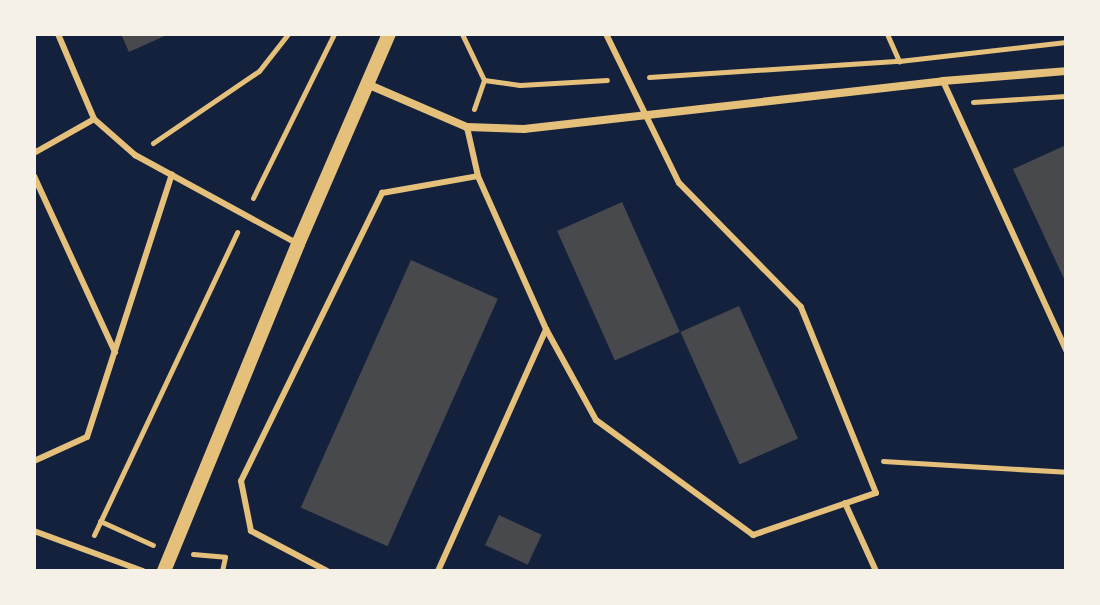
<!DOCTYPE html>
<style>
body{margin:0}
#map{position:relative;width:1100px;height:605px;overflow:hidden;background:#14213d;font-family:"Work Sans",sans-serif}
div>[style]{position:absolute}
.building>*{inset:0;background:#48494c;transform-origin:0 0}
.path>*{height:5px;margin:-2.5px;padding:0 2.5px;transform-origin:2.5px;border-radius:2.5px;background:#e5c07b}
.service>*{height:6px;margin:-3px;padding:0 3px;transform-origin:3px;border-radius:3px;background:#e5c07b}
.minor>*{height:8px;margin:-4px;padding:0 4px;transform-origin:4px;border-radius:4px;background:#e5c07b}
.tertiary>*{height:14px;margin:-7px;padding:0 7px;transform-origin:7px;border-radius:7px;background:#e5c07b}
span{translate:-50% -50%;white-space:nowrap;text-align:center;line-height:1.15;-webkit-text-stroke:8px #f6f1e7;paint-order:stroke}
.frame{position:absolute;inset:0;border:36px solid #f6f1e7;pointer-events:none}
</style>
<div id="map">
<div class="building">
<div style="clip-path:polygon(121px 34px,169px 34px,129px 52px)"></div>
<div style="clip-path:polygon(1066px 145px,1066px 283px,1013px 169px)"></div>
<div style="left:622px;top:202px;width:142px;height:71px;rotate:66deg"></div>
<div style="left:411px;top:260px;width:95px;height:271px;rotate:24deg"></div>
<div style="left:739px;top:306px;width:145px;height:64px;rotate:66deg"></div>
<div style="left:499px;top:515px;width:47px;height:33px;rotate:25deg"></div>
</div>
<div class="path">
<div style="left:462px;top:34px;width:51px;rotate:64.4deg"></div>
<div style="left:484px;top:80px;width:36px;rotate:8deg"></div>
<div style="left:520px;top:85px;width:87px;rotate:-3.3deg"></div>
<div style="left:887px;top:34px;width:30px;rotate:66deg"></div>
<div style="left:899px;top:61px;width:168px;rotate:-6.5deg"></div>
<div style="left:649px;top:77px;width:251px;rotate:-3.7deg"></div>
<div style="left:973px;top:102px;width:93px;rotate:-3.7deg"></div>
<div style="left:474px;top:109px;width:31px;rotate:-71deg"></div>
<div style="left:153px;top:143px;width:128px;rotate:-34.2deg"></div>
<div style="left:259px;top:71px;width:47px;rotate:-51.9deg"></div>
<div style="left:253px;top:198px;width:183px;rotate:-63.7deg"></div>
<div style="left:883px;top:461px;width:183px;rotate:3.4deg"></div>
<div style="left:100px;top:521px;width:58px;rotate:24.4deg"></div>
<div style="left:94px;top:535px;width:335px;rotate:-64.7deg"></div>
<div style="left:193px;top:554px;width:32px;rotate:5deg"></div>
<div style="left:225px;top:557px;width:14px;rotate:102deg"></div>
</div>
<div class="service">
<div style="left:58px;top:34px;width:92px;rotate:67deg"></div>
<div style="left:94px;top:119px;width:55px;rotate:41.3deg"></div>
<div style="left:135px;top:155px;width:186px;rotate:28.6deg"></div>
<div style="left:943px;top:81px;width:296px;rotate:65.4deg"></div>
<div style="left:34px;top:153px;width:69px;rotate:-29.5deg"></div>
<div style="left:34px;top:176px;width:194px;rotate:65.3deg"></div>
<div style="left:546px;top:329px;width:104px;rotate:61.2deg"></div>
<div style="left:596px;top:420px;width:195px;rotate:36.2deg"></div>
<div style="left:753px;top:535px;width:130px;rotate:-18.9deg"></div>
<div style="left:876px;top:493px;width:201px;rotate:-112deg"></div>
<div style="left:801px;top:307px;width:174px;rotate:-134.5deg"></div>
<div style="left:679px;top:183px;width:166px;rotate:-116.1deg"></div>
<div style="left:34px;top:461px;width:58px;rotate:-24.4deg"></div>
<div style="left:87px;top:437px;width:276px;rotate:-72.1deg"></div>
<div style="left:845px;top:503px;width:75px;rotate:65.5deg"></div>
<div style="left:34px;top:531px;width:116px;rotate:20.2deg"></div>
<div style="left:327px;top:571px;width:86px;rotate:-152.2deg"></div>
<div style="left:251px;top:531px;width:51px;rotate:-101.3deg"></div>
<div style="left:241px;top:481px;width:321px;rotate:-63.9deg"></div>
<div style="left:382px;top:193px;width:97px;rotate:-10deg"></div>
<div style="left:438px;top:571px;width:265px;rotate:-65.9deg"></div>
<div style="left:546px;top:329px;width:167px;rotate:-114deg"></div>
<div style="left:478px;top:176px;width:50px;rotate:-102.7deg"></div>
</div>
<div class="minor">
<div style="left:367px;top:84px;width:109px;rotate:23.3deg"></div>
<div style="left:467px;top:127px;width:57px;rotate:2deg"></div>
<div style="left:524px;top:129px;width:422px;rotate:-6.5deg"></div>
<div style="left:943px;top:81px;width:123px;rotate:-4.6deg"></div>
</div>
<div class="tertiary">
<div style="left:164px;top:571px;width:353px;rotate:-67.7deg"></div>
<div style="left:298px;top:244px;width:229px;rotate:-66.6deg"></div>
</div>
<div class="frame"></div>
</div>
